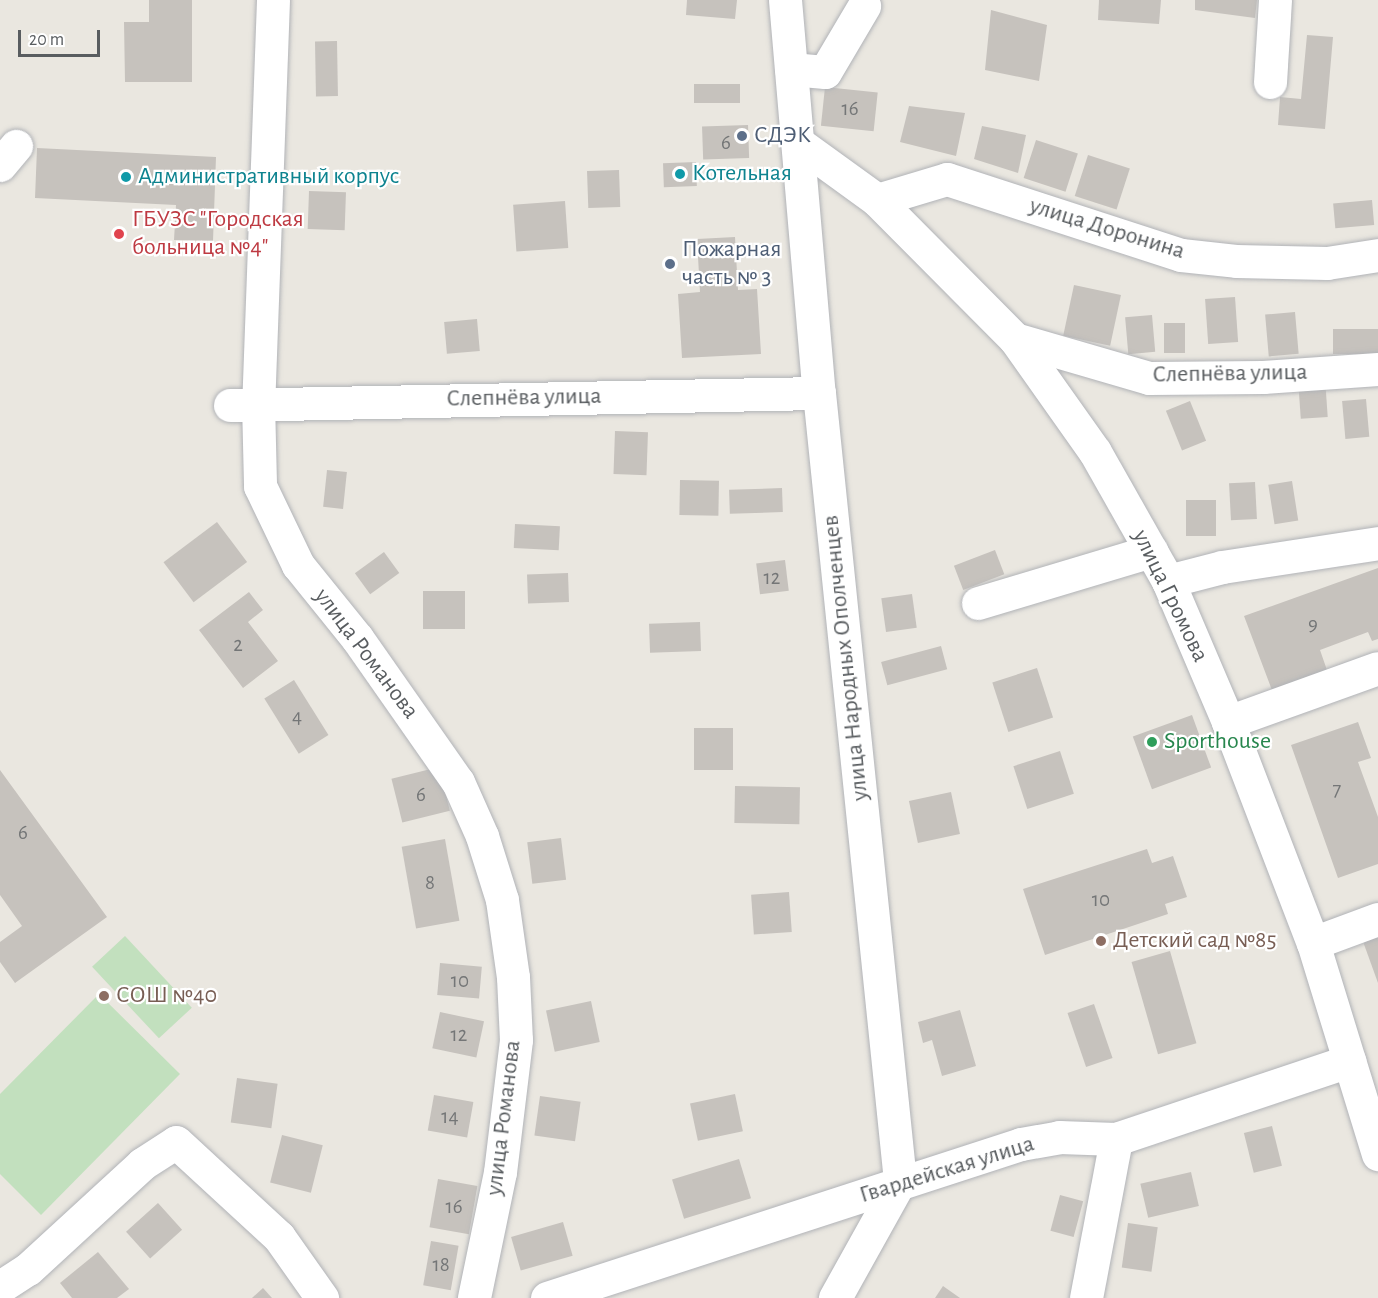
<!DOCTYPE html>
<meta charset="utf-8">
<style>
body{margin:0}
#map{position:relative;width:1378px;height:1298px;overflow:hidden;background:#eae7e0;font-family:"Alegreya Sans",sans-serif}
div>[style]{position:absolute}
.green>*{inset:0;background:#c2e0be;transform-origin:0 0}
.building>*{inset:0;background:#c6c2bd;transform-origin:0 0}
.roads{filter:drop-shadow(0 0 2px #b1b3b7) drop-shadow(0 0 2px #b1b3b7)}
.minor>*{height:33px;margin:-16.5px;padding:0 16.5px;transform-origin:16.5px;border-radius:16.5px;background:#fff}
.dots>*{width:16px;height:16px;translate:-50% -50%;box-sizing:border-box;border:3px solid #fff;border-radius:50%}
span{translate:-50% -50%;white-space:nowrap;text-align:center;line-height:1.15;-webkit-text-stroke:4.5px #fff;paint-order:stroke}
.number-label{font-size:21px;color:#747677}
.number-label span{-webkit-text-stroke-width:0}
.service-label{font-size:24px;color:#4e5e75}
.left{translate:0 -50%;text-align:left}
.culture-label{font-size:24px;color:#0d838f}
.health-label{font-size:24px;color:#be3a42}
.street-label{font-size:24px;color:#595d60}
.leisure-label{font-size:24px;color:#27864d}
.education-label{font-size:24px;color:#785e54}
.scale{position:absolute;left:18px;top:30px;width:82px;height:27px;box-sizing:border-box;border:3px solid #595d60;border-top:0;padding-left:8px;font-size:18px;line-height:21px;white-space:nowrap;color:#595d60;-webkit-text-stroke:4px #fff;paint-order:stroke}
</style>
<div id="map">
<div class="green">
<div style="left:125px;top:936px;width:98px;height:45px;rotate:47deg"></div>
<div style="clip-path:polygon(99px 994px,180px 1074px,41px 1215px,0 1174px,0 1094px)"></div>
</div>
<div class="building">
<div style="clip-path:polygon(149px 0,192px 0,192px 82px,125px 82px,124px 22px,149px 22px)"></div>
<div style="clip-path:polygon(687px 0,737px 0,735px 19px,686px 15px)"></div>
<div style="clip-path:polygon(1099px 0,1161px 0,1159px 24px,1098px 20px)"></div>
<div style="clip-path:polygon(1195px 0,1257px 0,1255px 18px,1195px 10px)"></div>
<div style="clip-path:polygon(991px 10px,1047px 25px,1039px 81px,985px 70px)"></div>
<div style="clip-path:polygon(1307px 35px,1333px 37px,1325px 129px,1278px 125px,1280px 97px,1301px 99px)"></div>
<div style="left:337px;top:41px;width:55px;height:22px;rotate:89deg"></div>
<div style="left:694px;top:84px;width:46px;height:19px"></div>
<div style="left:825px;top:87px;width:53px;height:39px;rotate:6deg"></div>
<div style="clip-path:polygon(909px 106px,965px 113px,956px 156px,900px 142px)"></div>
<div style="left:748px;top:125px;width:33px;height:46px;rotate:88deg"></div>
<div style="clip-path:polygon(982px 126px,1026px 135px,1018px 173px,974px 159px)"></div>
<div style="left:1036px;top:140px;width:44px;height:40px;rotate:18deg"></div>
<div style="clip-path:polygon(37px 148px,216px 157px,213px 241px,174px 240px,176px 205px,35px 198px)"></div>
<div style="left:1088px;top:155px;width:44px;height:43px;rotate:18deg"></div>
<div style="left:696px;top:162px;width:24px;height:33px;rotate:88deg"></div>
<div style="left:619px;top:170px;width:37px;height:32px;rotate:88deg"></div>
<div style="left:309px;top:191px;width:37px;height:38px;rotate:2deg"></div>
<div style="left:1372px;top:200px;width:25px;height:39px;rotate:85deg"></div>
<div style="left:565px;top:201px;width:47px;height:52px;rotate:86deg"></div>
<div style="clip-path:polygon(735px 237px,738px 290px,757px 289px,761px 354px,682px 358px,678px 294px,700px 292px,697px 239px)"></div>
<div style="left:1074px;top:285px;width:48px;height:52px;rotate:12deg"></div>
<div style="left:1235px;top:297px;width:45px;height:30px;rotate:86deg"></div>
<div style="left:1295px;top:312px;width:42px;height:30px;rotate:85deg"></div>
<div style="left:1152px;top:315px;width:37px;height:27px;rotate:85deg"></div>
<div style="left:477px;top:319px;width:32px;height:33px;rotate:85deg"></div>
<div style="left:1185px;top:323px;width:30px;height:21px;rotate:90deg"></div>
<div style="left:1378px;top:329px;width:25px;height:45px;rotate:90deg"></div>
<div style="left:1325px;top:378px;width:39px;height:27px;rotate:86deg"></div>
<div style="left:1366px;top:399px;width:38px;height:24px;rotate:85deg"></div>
<div style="left:1190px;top:401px;width:43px;height:26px;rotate:68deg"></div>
<div style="left:615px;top:431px;width:33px;height:43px;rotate:2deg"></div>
<div style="left:327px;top:470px;width:20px;height:37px;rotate:6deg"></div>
<div style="left:680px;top:480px;width:39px;height:35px;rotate:1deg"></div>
<div style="left:1292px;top:481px;width:40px;height:24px;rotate:81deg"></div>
<div style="left:1255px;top:482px;width:37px;height:26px;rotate:87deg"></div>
<div style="left:782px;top:488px;width:24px;height:53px;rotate:88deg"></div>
<div style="left:1186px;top:500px;width:30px;height:36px"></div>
<div style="left:217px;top:522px;width:50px;height:67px;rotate:53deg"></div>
<div style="left:515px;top:524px;width:45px;height:24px;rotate:3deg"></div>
<div style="left:995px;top:550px;width:26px;height:44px;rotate:69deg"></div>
<div style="left:384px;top:552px;width:26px;height:36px;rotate:54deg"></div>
<div style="left:785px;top:560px;width:31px;height:29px;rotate:83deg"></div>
<div style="clip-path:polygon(1378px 568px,1378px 639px,1372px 641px,1368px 632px,1320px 650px,1328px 673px,1273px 693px,1244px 616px)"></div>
<div style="left:568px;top:573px;width:29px;height:41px;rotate:88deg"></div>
<div style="left:423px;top:591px;width:42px;height:38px"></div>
<div style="clip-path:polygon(249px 592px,263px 610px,248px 622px,278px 661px,243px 688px,199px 630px)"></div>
<div style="left:912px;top:594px;width:34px;height:31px;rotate:82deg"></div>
<div style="left:700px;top:622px;width:29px;height:51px;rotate:88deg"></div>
<div style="left:941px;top:646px;width:24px;height:62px;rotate:75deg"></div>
<div style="left:1037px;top:668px;width:52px;height:47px;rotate:72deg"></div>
<div style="left:294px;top:680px;width:65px;height:35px;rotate:58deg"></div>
<div style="left:1192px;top:715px;width:56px;height:63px;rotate:70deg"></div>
<div style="clip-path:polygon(1358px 722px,1371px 758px,1358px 762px,1378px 817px,1378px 864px,1338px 878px,1291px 745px)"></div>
<div style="left:694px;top:728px;width:39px;height:42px"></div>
<div style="left:1060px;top:751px;width:45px;height:49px;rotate:72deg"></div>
<div style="left:439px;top:767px;width:45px;height:49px;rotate:76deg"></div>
<div style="clip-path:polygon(0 770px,107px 917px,15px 983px,0 962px,0 942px,22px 926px,0 895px)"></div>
<div style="left:735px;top:786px;width:65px;height:37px;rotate:1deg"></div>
<div style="left:951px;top:792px;width:43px;height:43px;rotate:78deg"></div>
<div style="left:561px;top:838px;width:42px;height:34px;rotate:83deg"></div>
<div style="left:445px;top:839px;width:83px;height:44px;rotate:80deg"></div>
<div style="clip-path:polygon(1147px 849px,1152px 863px,1173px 856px,1187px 897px,1165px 904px,1168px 914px,1045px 955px,1023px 889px)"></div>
<div style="left:789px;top:892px;width:40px;height:38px;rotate:86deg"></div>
<div style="clip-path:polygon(1378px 930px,1378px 983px,1361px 936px)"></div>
<div style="left:1170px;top:951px;width:96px;height:40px;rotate:74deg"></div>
<div style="left:440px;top:963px;width:42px;height:32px;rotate:5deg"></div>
<div style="left:591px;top:1001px;width:42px;height:46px;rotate:78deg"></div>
<div style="left:1094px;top:1004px;width:57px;height:28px;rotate:71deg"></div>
<div style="clip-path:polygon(960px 1010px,976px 1066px,942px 1076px,932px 1040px,923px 1043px,918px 1022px)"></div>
<div style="left:440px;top:1012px;width:45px;height:37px;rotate:12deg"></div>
<div style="left:237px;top:1078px;width:41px;height:45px;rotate:8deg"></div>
<div style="left:735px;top:1094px;width:38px;height:46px;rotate:78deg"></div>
<div style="left:434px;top:1095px;width:40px;height:36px;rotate:10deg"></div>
<div style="left:540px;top:1096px;width:41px;height:40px;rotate:8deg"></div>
<div style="left:1272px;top:1126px;width:41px;height:29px;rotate:76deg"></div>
<div style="left:282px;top:1135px;width:42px;height:49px;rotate:14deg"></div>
<div style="left:739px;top:1159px;width:41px;height:70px;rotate:73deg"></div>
<div style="left:1191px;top:1172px;width:35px;height:52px;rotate:77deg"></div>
<div style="left:438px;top:1179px;width:40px;height:49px;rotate:10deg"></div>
<div style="left:1060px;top:1195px;width:24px;height:37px;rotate:15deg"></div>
<div style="left:158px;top:1203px;width:36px;height:43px;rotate:48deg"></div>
<div style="left:563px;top:1222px;width:35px;height:54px;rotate:74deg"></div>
<div style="left:1128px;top:1223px;width:30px;height:45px;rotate:8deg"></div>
<div style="left:431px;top:1241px;width:28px;height:45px;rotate:10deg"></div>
<div style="clip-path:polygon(98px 1252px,129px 1289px,117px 1298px,72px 1298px,60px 1283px)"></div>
<div style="clip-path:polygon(943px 1286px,960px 1298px,935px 1298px)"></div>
<div style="clip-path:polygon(263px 1288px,272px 1298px,252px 1298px)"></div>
</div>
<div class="roads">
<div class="minor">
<div style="left:273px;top:0;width:402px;rotate:92.1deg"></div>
<div style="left:258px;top:402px;width:84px;rotate:88.6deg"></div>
<div style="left:260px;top:486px;width:88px;rotate:64.3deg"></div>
<div style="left:298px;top:565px;width:94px;rotate:51.1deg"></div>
<div style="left:357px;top:638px;width:176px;rotate:55deg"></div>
<div style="left:458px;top:782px;width:59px;rotate:66deg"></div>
<div style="left:482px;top:836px;width:67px;rotate:72.6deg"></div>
<div style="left:502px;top:900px;width:78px;rotate:81.9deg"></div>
<div style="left:513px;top:977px;width:63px;rotate:87.3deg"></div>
<div style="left:516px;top:1040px;width:133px;rotate:96.9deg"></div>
<div style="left:500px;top:1172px;width:129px;rotate:101.7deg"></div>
<div style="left:785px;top:0;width:394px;rotate:85.1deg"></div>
<div style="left:819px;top:393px;width:792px;rotate:84.13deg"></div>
<div style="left:900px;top:1181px;width:134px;rotate:119.1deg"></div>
<div style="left:791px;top:69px;width:34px;rotate:5deg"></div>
<div style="left:825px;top:72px;width:77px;rotate:-59.4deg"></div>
<div style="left:1270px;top:82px;width:82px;rotate:-86.5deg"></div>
<div style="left:797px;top:142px;width:99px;rotate:35.9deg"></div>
<div style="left:877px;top:200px;width:196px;rotate:45.2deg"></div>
<div style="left:1015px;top:339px;width:138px;rotate:54.7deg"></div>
<div style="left:1095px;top:452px;width:148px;rotate:60.5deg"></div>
<div style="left:1168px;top:581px;width:153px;rotate:66.9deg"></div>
<div style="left:1228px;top:722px;width:237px;rotate:69deg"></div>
<div style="left:1313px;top:943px;width:221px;rotate:72.9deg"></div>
<div style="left:0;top:165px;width:25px;rotate:-50deg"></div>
<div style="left:877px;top:200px;width:73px;rotate:-16.7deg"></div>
<div style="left:947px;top:179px;width:246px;rotate:18deg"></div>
<div style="left:1181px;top:255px;width:55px;rotate:6.2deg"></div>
<div style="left:1236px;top:261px;width:91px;rotate:1.3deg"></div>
<div style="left:1327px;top:263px;width:52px;rotate:-8.9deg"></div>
<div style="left:1015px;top:339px;width:140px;rotate:16.2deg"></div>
<div style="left:1149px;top:378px;width:114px;rotate:-0.5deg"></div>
<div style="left:1263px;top:377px;width:115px;rotate:-4deg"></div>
<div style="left:230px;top:405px;width:589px;rotate:-1.17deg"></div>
<div style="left:1168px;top:581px;width:56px;rotate:-14.5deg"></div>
<div style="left:1222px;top:567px;width:158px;rotate:-8.7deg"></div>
<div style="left:978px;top:603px;width:181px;rotate:-16.7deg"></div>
<div style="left:1228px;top:722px;width:159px;rotate:-19.8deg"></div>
<div style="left:1313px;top:943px;width:69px;rotate:-20.3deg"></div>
<div style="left:0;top:1287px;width:33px;rotate:-33deg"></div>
<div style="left:28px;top:1269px;width:155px;rotate:-42.6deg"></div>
<div style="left:142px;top:1164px;width:40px;rotate:-32.9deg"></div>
<div style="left:176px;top:1142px;width:140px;rotate:42.7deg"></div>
<div style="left:279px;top:1237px;width:75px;rotate:54.8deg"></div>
<div style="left:547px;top:1298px;width:498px;rotate:-18deg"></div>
<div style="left:1021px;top:1144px;width:39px;rotate:-10deg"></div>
<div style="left:1059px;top:1137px;width:57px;rotate:2deg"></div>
<div style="left:1116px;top:1139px;width:246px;rotate:-18.5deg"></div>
<div style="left:1086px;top:1298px;width:162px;rotate:-79.3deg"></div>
</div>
</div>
<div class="dots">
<div style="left:742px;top:136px;background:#5c6f8a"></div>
<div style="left:680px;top:174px;background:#0f9aa8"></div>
<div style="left:126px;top:177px;background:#0f9aa8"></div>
<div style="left:119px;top:234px;background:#e0444e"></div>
<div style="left:670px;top:264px;background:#5c6f8a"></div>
<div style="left:1152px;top:742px;background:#2e9e5b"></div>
<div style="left:1101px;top:941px;background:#8d6e63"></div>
<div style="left:104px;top:996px;background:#8d6e63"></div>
</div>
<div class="number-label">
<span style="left:850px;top:109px">16</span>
<span style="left:726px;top:143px">6</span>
<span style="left:772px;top:578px">12</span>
<span style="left:1313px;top:624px">9</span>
<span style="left:238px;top:645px">2</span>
<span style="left:297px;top:717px">4</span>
<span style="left:1337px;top:790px">7</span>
<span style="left:421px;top:795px">6</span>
<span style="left:23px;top:833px">6</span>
<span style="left:430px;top:883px">8</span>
<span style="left:1101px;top:900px">10</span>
<span style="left:460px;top:981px">10</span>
<span style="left:459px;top:1035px">12</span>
<span style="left:450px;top:1117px">14</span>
<span style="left:454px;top:1207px">16</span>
<span style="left:441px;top:1265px">18</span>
</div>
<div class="service-label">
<span class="left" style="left:754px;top:136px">СДЭК</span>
<span class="left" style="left:682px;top:264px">Пожарная<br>часть № 3</span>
</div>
<div class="culture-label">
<span class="left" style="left:692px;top:174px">Котельная</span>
<span class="left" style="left:138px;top:177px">Административный корпус</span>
</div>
<div class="health-label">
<span class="left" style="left:132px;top:234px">ГБУЗС "Городская<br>больница №4"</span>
</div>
<div class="street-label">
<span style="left:1107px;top:229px;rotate:17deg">улица Доронина</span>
<span style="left:1230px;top:374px;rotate:-1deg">Слепнёва улица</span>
<span style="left:524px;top:398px;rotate:-1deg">Слепнёва улица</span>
<span style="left:1170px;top:596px;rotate:64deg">улица Громова</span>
<span style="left:366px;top:654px;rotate:53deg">улица Романова</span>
<span style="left:846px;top:658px;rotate:-96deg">улица Народных Ополченцев</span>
<span style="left:504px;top:1118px;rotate:-83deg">улица Романова</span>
<span style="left:947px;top:1170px;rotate:-17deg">Гвардейская улица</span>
</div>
<div class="leisure-label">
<span class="left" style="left:1164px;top:742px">Sporthouse</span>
</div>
<div class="education-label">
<span class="left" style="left:1113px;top:941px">Детский сад №85</span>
<span class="left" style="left:116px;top:996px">СОШ №40</span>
</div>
<div class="scale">20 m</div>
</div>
